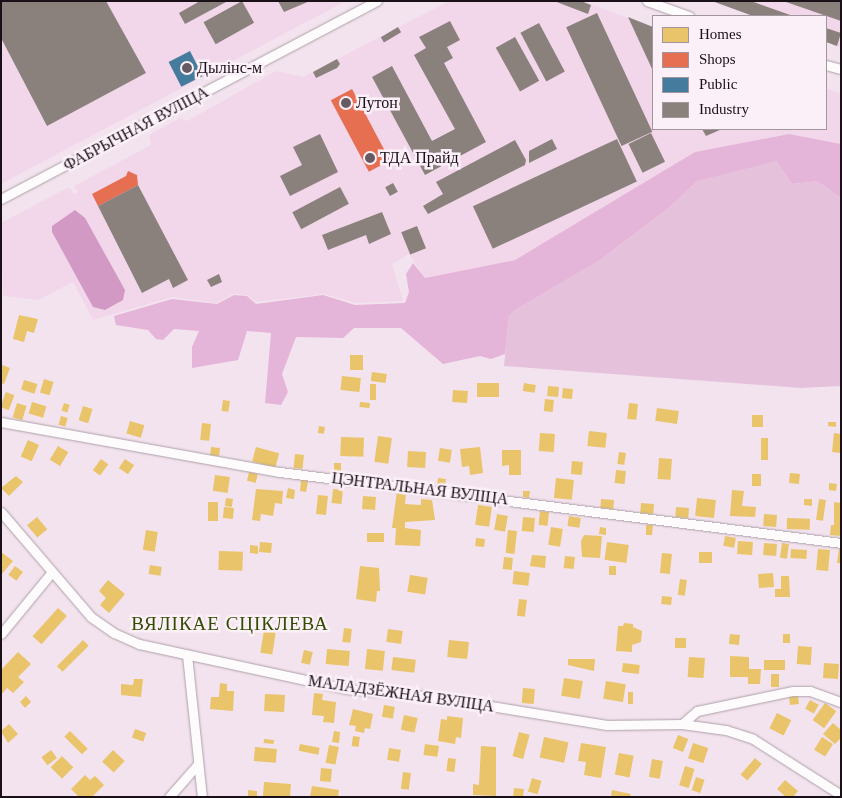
<!DOCTYPE html>
<meta charset="utf-8">
<style>
body{margin:0}
#map{position:relative;width:842px;height:798px;overflow:hidden;background:#f3e3ee;font-family:Georgia,serif}
div>[style]{position:absolute}
.built>*{inset:0;background:#f2d7eb}
.green>*{inset:0;background:#e6c1dc}
.forest>*{inset:0;background:#e5b4d9}
.water>*{inset:0;background:#d199c3}
.homes>*{inset:0;background:#e9c46a;transform-origin:0 0}
.shops>*{inset:0;background:#e76f51;transform-origin:0 0}
.public>*{inset:0;background:#457b9d;transform-origin:0 0}
.industry>*{inset:0;background:#8a817c;transform-origin:0 0}
.roads{filter:drop-shadow(0 0 1px #ada0a9) drop-shadow(0 0 1px #ada0a9)}
.street>*{height:9px;margin:-4.5px;padding:0 4.5px;transform-origin:4.5px;border-radius:4.5px;background:#fdfbfc}
.dots>*{width:14px;height:14px;translate:-50% -50%;box-sizing:border-box;border:2px solid #fbeff8;border-radius:50%}
span{translate:-50% -50%;white-space:nowrap;text-align:center;line-height:1.15;-webkit-text-stroke:5px #fbeff8;paint-order:stroke}
.poi-label{font-size:16px;color:#1a1018}
.left{translate:0 -50%;text-align:left}
.street-label{font-size:16px;color:#1a1018}
.quarter-label{font-size:19px;color:#324c00;letter-spacing:1px}
.frame{position:absolute;inset:0;border:2px solid #1a1018;pointer-events:none}
.legend{position:absolute;left:652px;top:15px;width:175px;height:115px;box-sizing:border-box;background:#fbeff8;border:1px solid #a1969e;margin:0;padding:6px 9px;list-style:none;font-size:15px;color:#1a1018}
.legend li{display:flex;align-items:center;gap:10px;height:25px}
.legend b{width:25px;border:1px solid #a1969e}
</style>
<div id="map">
<div class="built">
<div style="clip-path:polygon(1px 1px,346px 1px,1px 184px)"></div>
<div style="clip-path:polygon(449px 1px,581px 1px,653px 27px,653px 129px,826px 129px,826px 88px,841px 94px,841px 144px,789px 134px,695px 152px,515px 260px,425px 278px,409px 254px,392px 264px,403px 301px,356px 303px,324px 294px,256px 302px,247px 295px,233px 294px,216px 303px,172px 297px,93px 320px,73px 282px,38px 300px,3px 296px,1px 223px,69px 187px,74px 194px,78px 192px,74px 186px,151px 145px,149px 135px,180px 118px,187px 121px,276px 71px,303px 77px)"></div>
<div style="clip-path:polygon(711px 1px,841px 1px,841px 48px,826px 42px,826px 16px,753px 16px)"></div>
</div>
<div class="green">
<div style="clip-path:polygon(766px 161px,776px 161px,792px 184px,817px 181px,841px 198px,841px 386px,801px 388px,504px 366px,509px 316px,515px 310px,600px 260px,670px 207px,697px 181px)"></div>
</div>
<div class="forest">
<div style="clip-path:polygon(789px 134px,841px 144px,841px 198px,817px 181px,792px 184px,776px 161px,697px 181px,670px 207px,600px 260px,515px 310px,509px 316px,505px 354px,491px 359px,480px 356px,443px 364px,401px 328px,354px 328px,343px 338px,296px 337px,282px 374px,288px 392px,281px 405px,265px 403px,271px 333px,247px 331px,238px 360px,192px 368px,192px 347px,199px 331px,174px 329px,163px 340px,156px 339px,148px 330px,116px 325px,114px 316px,172px 299px,217px 304px,234px 295px,247px 296px,256px 304px,323px 295px,355px 305px,405px 303px,409px 292px,406px 274px,413px 263px,425px 278px,515px 260px,695px 152px)"></div>
</div>
<div class="water">
<div style="clip-path:polygon(75px 210px,85px 218px,125px 290px,123px 300px,105px 310px,93px 307px,52px 232px,52px 226px)"></div>
</div>
<div class="homes">
<div style="clip-path:polygon(19px 315px,38px 319px,34px 333px,27px 331px,24px 342px,13px 339px)"></div>
<div style="left:350px;top:355px;width:13px;height:15px"></div>
<div style="clip-path:polygon(2px 365px,10px 368px,4px 384px,1px 383px)"></div>
<div style="left:372px;top:372px;width:15px;height:9px;rotate:8deg"></div>
<div style="left:342px;top:376px;width:19px;height:14px;rotate:6deg"></div>
<div style="left:44px;top:379px;width:10px;height:14px;rotate:17deg"></div>
<div style="left:24px;top:380px;width:14px;height:10px;rotate:17deg"></div>
<div style="left:477px;top:383px;width:22px;height:14px"></div>
<div style="left:524px;top:383px;width:12px;height:8px;rotate:9deg"></div>
<div style="left:370px;top:384px;width:6px;height:16px"></div>
<div style="left:548px;top:386px;width:11px;height:10px;rotate:5deg"></div>
<div style="left:563px;top:388px;width:10px;height:10px;rotate:6deg"></div>
<div style="left:453px;top:390px;width:15px;height:12px;rotate:4deg"></div>
<div style="left:6px;top:392px;width:9px;height:16px;rotate:21deg"></div>
<div style="left:545px;top:399px;width:9px;height:12px;rotate:6deg"></div>
<div style="left:223px;top:400px;width:7px;height:11px;rotate:8deg"></div>
<div style="left:32px;top:402px;width:15px;height:12px;rotate:16deg"></div>
<div style="left:360px;top:402px;width:10px;height:5px;rotate:6deg"></div>
<div style="left:17px;top:403px;width:10px;height:15px;rotate:17deg"></div>
<div style="left:64px;top:403px;width:6px;height:8px;rotate:18deg"></div>
<div style="left:629px;top:403px;width:9px;height:16px;rotate:6deg"></div>
<div style="left:83px;top:406px;width:10px;height:15px;rotate:17deg"></div>
<div style="left:657px;top:408px;width:22px;height:13px;rotate:8deg"></div>
<div style="left:752px;top:415px;width:11px;height:12px"></div>
<div style="left:61px;top:416px;width:7px;height:9px;rotate:16deg"></div>
<div style="left:130px;top:421px;width:15px;height:13px;rotate:16deg"></div>
<div style="clip-path:polygon(828px 422px,836px 422px,836px 427px,828px 426px)"></div>
<div style="left:202px;top:423px;width:9px;height:17px;rotate:6deg"></div>
<div style="left:319px;top:426px;width:6px;height:7px;rotate:9deg"></div>
<div style="left:589px;top:431px;width:18px;height:15px;rotate:6deg"></div>
<div style="left:540px;top:433px;width:15px;height:18px;rotate:4deg"></div>
<div style="clip-path:polygon(834px 433px,841px 434px,841px 453px,832px 452px)"></div>
<div style="left:378px;top:436px;width:14px;height:26px;rotate:8deg"></div>
<div style="left:341px;top:437px;width:23px;height:19px;rotate:2deg"></div>
<div style="left:761px;top:438px;width:7px;height:22px"></div>
<div style="left:28px;top:440px;width:12px;height:18px;rotate:24deg"></div>
<div style="left:58px;top:446px;width:12px;height:16px;rotate:31deg"></div>
<div style="left:211px;top:447px;width:9px;height:8px;rotate:6deg"></div>
<div style="left:256px;top:447px;width:24px;height:15px;rotate:15deg"></div>
<div style="clip-path:polygon(480px 447px,483px 473px,470px 475px,469px 466px,462px 467px,460px 449px)"></div>
<div style="left:440px;top:448px;width:12px;height:13px;rotate:9deg"></div>
<div style="clip-path:polygon(502px 450px,521px 450px,521px 475px,509px 475px,509px 465px,502px 466px)"></div>
<div style="left:408px;top:451px;width:18px;height:16px;rotate:3deg"></div>
<div style="left:619px;top:452px;width:7px;height:12px;rotate:8deg"></div>
<div style="left:295px;top:454px;width:9px;height:14px;rotate:6deg"></div>
<div style="left:659px;top:458px;width:13px;height:21px;rotate:4deg"></div>
<div style="left:101px;top:459px;width:9px;height:14px;rotate:36deg"></div>
<div style="left:125px;top:459px;width:11px;height:11px;rotate:34deg"></div>
<div style="left:572px;top:461px;width:11px;height:13px;rotate:5deg"></div>
<div style="left:334px;top:463px;width:7px;height:9px"></div>
<div style="left:616px;top:470px;width:10px;height:13px;rotate:6deg"></div>
<div style="left:249px;top:472px;width:9px;height:9px;rotate:13deg"></div>
<div style="left:790px;top:473px;width:10px;height:10px;rotate:6deg"></div>
<div style="left:752px;top:474px;width:9px;height:12px"></div>
<div style="left:215px;top:475px;width:15px;height:16px;rotate:8deg"></div>
<div style="clip-path:polygon(16px 476px,23px 482px,9px 496px,1px 488px)"></div>
<div style="left:438px;top:478px;width:8px;height:8px;rotate:7deg"></div>
<div style="left:556px;top:478px;width:18px;height:20px;rotate:6deg"></div>
<div style="clip-path:polygon(301px 480px,308px 481px,306px 492px,300px 491px)"></div>
<div style="clip-path:polygon(829px 483px,837px 484px,836px 491px,829px 490px)"></div>
<div style="clip-path:polygon(288px 488px,295px 490px,294px 499px,286px 498px)"></div>
<div style="clip-path:polygon(256px 489px,283px 491px,282px 504px,275px 503px,273px 516px,261px 514px,260px 521px,252px 520px)"></div>
<div style="left:333px;top:489px;width:10px;height:14px;rotate:6deg"></div>
<div style="clip-path:polygon(732px 490px,744px 491px,742px 506px,756px 507px,755px 517px,730px 516px)"></div>
<div style="clip-path:polygon(397px 491px,406px 492px,405px 504px,421px 505px,421px 499px,432px 500px,435px 520px,405px 522px,405px 528px,421px 530px,420px 546px,395px 545px,396px 528px,392px 528px)"></div>
<div style="clip-path:polygon(523px 491px,530px 491px,529px 498px,523px 497px)"></div>
<div style="left:318px;top:495px;width:10px;height:19px;rotate:6deg"></div>
<div style="left:363px;top:496px;width:13px;height:13px;rotate:4deg"></div>
<div style="left:226px;top:498px;width:7px;height:8px;rotate:8deg"></div>
<div style="left:697px;top:498px;width:19px;height:18px;rotate:6deg"></div>
<div style="left:601px;top:499px;width:13px;height:9px;rotate:4deg"></div>
<div style="clip-path:polygon(804px 499px,812px 499px,812px 506px,804px 505px)"></div>
<div style="left:819px;top:499px;width:7px;height:21px;rotate:8deg"></div>
<div style="left:208px;top:502px;width:10px;height:19px"></div>
<div style="clip-path:polygon(834px 502px,841px 503px,841px 536px,830px 535px,831px 525px,834px 525px)"></div>
<div style="left:641px;top:503px;width:13px;height:10px;rotate:4deg"></div>
<div style="left:478px;top:505px;width:14px;height:20px;rotate:8deg"></div>
<div style="left:224px;top:507px;width:10px;height:11px;rotate:6deg"></div>
<div style="left:676px;top:507px;width:13px;height:10px;rotate:4deg"></div>
<div style="left:540px;top:511px;width:9px;height:14px;rotate:6deg"></div>
<div style="left:497px;top:514px;width:11px;height:16px;rotate:10deg"></div>
<div style="left:764px;top:514px;width:13px;height:12px;rotate:4deg"></div>
<div style="left:569px;top:516px;width:12px;height:10px;rotate:9deg"></div>
<div style="left:37px;top:517px;width:16px;height:13px;rotate:50deg"></div>
<div style="left:523px;top:517px;width:12px;height:14px;rotate:5deg"></div>
<div style="left:787px;top:518px;width:23px;height:11px;rotate:2deg"></div>
<div style="clip-path:polygon(646px 525px,653px 525px,652px 535px,646px 535px)"></div>
<div style="left:551px;top:527px;width:12px;height:18px;rotate:9deg"></div>
<div style="clip-path:polygon(600px 527px,606px 528px,606px 535px,599px 534px)"></div>
<div style="left:146px;top:530px;width:12px;height:20px;rotate:9deg"></div>
<div style="left:508px;top:530px;width:9px;height:23px;rotate:6deg"></div>
<div style="left:367px;top:533px;width:17px;height:9px"></div>
<div style="clip-path:polygon(584px 535px,602px 536px,600px 558px,582px 557px,581px 541px)"></div>
<div style="left:725px;top:536px;width:11px;height:10px;rotate:10deg"></div>
<div style="left:476px;top:538px;width:9px;height:8px;rotate:6deg"></div>
<div style="left:738px;top:541px;width:15px;height:13px;rotate:4deg"></div>
<div style="left:260px;top:542px;width:12px;height:10px;rotate:5deg"></div>
<div style="left:607px;top:542px;width:22px;height:18px;rotate:8deg"></div>
<div style="left:764px;top:543px;width:13px;height:12px;rotate:4deg"></div>
<div style="left:782px;top:543px;width:7px;height:15px;rotate:8deg"></div>
<div style="clip-path:polygon(250px 545px,258px 546px,258px 554px,250px 553px)"></div>
<div style="left:791px;top:549px;width:16px;height:9px;rotate:4deg"></div>
<div style="left:818px;top:549px;width:12px;height:21px;rotate:5deg"></div>
<div style="clip-path:polygon(839px 549px,841px 550px,841px 563px,837px 563px)"></div>
<div style="left:219px;top:551px;width:24px;height:19px;rotate:2deg"></div>
<div style="clip-path:polygon(1px 552px,13px 561px,1px 575px)"></div>
<div style="left:699px;top:552px;width:13px;height:11px"></div>
<div style="left:662px;top:553px;width:10px;height:20px;rotate:6deg"></div>
<div style="clip-path:polygon(532px 555px,546px 556px,545px 568px,530px 566px)"></div>
<div style="left:565px;top:556px;width:10px;height:12px;rotate:6deg"></div>
<div style="left:504px;top:557px;width:9px;height:12px;rotate:6deg"></div>
<div style="left:150px;top:565px;width:12px;height:9px;rotate:9deg"></div>
<div style="left:15px;top:566px;width:10px;height:11px;rotate:37deg"></div>
<div style="clip-path:polygon(360px 566px,379px 568px,380px 591px,377px 591px,376px 602px,356px 599px)"></div>
<div style="left:609px;top:566px;width:7px;height:9px"></div>
<div style="left:514px;top:571px;width:16px;height:13px;rotate:7deg"></div>
<div style="left:773px;top:573px;width:14px;height:15px;rotate:86deg"></div>
<div style="left:410px;top:575px;width:18px;height:17px;rotate:9deg"></div>
<div style="clip-path:polygon(781px 576px,789px 576px,790px 597px,775px 597px,775px 589px,781px 589px)"></div>
<div style="left:680px;top:579px;width:7px;height:16px;rotate:8deg"></div>
<div style="clip-path:polygon(108px 580px,125px 594px,109px 613px,100px 605px,106px 598px,99px 591px)"></div>
<div style="left:662px;top:596px;width:10px;height:8px;rotate:6deg"></div>
<div style="left:519px;top:599px;width:8px;height:17px;rotate:7deg"></div>
<div style="left:58px;top:608px;width:12px;height:38px;rotate:42deg"></div>
<div style="clip-path:polygon(624px 623px,633px 624px,633px 627px,642px 631px,641px 642px,632px 645px,632px 652px,616px 651px,618px 626px,623px 626px)"></div>
<div style="left:344px;top:628px;width:8px;height:14px;rotate:7deg"></div>
<div style="left:388px;top:629px;width:15px;height:13px;rotate:8deg"></div>
<div style="left:264px;top:630px;width:12px;height:23px;rotate:9deg"></div>
<div style="left:730px;top:634px;width:10px;height:10px;rotate:6deg"></div>
<div style="left:783px;top:634px;width:7px;height:9px"></div>
<div style="left:675px;top:638px;width:11px;height:10px"></div>
<div style="left:83px;top:640px;width:8px;height:37px;rotate:45deg"></div>
<div style="left:449px;top:640px;width:20px;height:17px;rotate:6deg"></div>
<div style="left:798px;top:646px;width:14px;height:18px;rotate:4deg"></div>
<div style="left:327px;top:649px;width:23px;height:15px;rotate:5deg"></div>
<div style="left:367px;top:649px;width:18px;height:20px;rotate:6deg"></div>
<div style="left:304px;top:650px;width:9px;height:13px;rotate:13deg"></div>
<div style="clip-path:polygon(18px 652px,31px 664px,18px 677px,24px 682px,13px 693px,7px 688px,1px 695px,1px 670px)"></div>
<div style="clip-path:polygon(730px 656px,749px 657px,749px 669px,761px 669px,760px 684px,748px 684px,748px 677px,730px 677px)"></div>
<div style="left:393px;top:657px;width:23px;height:13px;rotate:7deg"></div>
<div style="left:689px;top:657px;width:16px;height:20px;rotate:4deg"></div>
<div style="clip-path:polygon(568px 659px,595px 659px,594px 671px,568px 665px)"></div>
<div style="left:764px;top:660px;width:21px;height:10px"></div>
<div style="left:623px;top:663px;width:17px;height:9px;rotate:7deg"></div>
<div style="left:824px;top:663px;width:15px;height:15px;rotate:4deg"></div>
<div style="left:771px;top:674px;width:8px;height:13px"></div>
<div style="left:564px;top:678px;width:19px;height:18px;rotate:9deg"></div>
<div style="clip-path:polygon(134px 679px,143px 679px,141px 697px,121px 695px,121px 684px,133px 685px)"></div>
<div style="left:606px;top:681px;width:20px;height:18px;rotate:9deg"></div>
<div style="clip-path:polygon(220px 683px,227px 684px,227px 691px,234px 691px,233px 711px,210px 709px,211px 697px,219px 697px)"></div>
<div style="left:523px;top:688px;width:12px;height:15px;rotate:5deg"></div>
<div style="left:628px;top:692px;width:5px;height:12px"></div>
<div style="clip-path:polygon(314px 693px,323px 694px,322px 700px,336px 702px,334px 723px,323px 722px,324px 716px,312px 715px)"></div>
<div style="left:265px;top:694px;width:20px;height:17px;rotate:3deg"></div>
<div style="clip-path:polygon(26px 696px,31px 702px,25px 708px,20px 702px)"></div>
<div style="left:798px;top:696px;width:8px;height:9px;rotate:83deg"></div>
<div style="left:810px;top:700px;width:10px;height:10px;rotate:29deg"></div>
<div style="left:825px;top:703px;width:14px;height:21px;rotate:36deg"></div>
<div style="left:384px;top:705px;width:11px;height:12px;rotate:10deg"></div>
<div style="clip-path:polygon(353px 709px,373px 714px,370px 729px,365px 728px,364px 733px,355px 731px,356px 726px,349px 725px)"></div>
<div style="left:777px;top:713px;width:16px;height:17px;rotate:27deg"></div>
<div style="left:404px;top:715px;width:14px;height:15px;rotate:12deg"></div>
<div style="clip-path:polygon(447px 716px,463px 718px,461px 738px,456px 737px,455px 744px,438px 741px,441px 719px,447px 720px)"></div>
<div style="clip-path:polygon(833px 723px,841px 730px,841px 738px,835px 744px,823px 734px)"></div>
<div style="clip-path:polygon(9px 724px,18px 734px,8px 743px,1px 731px)"></div>
<div style="left:135px;top:729px;width:12px;height:9px;rotate:20deg"></div>
<div style="left:70px;top:731px;width:25px;height:8px;rotate:45deg"></div>
<div style="clip-path:polygon(334px 731px,340px 732px,339px 743px,332px 742px)"></div>
<div style="left:519px;top:732px;width:11px;height:25px;rotate:15deg"></div>
<div style="left:678px;top:735px;width:11px;height:14px;rotate:22deg"></div>
<div style="left:353px;top:736px;width:7px;height:10px;rotate:8deg"></div>
<div style="left:544px;top:737px;width:25px;height:21px;rotate:12deg"></div>
<div style="left:822px;top:737px;width:13px;height:15px;rotate:32deg"></div>
<div style="left:264px;top:739px;width:10px;height:4px;rotate:6deg"></div>
<div style="clip-path:polygon(581px 743px,606px 747px,601px 778px,584px 775px,586px 762px,578px 761px)"></div>
<div style="left:693px;top:743px;width:16px;height:16px;rotate:18deg"></div>
<div style="left:300px;top:744px;width:20px;height:7px;rotate:11deg"></div>
<div style="left:425px;top:744px;width:14px;height:11px;rotate:8deg"></div>
<div style="left:329px;top:745px;width:10px;height:18px;rotate:11deg"></div>
<div style="clip-path:polygon(481px 746px,496px 747px,496px 796px,473px 795px,473px 784px,479px 785px)"></div>
<div style="left:255px;top:747px;width:22px;height:14px;rotate:5deg"></div>
<div style="left:389px;top:748px;width:12px;height:12px;rotate:9deg"></div>
<div style="left:51px;top:750px;width:10px;height:12px;rotate:53deg"></div>
<div style="left:113px;top:750px;width:16px;height:16px;rotate:43deg"></div>
<div style="left:619px;top:753px;width:15px;height:22px;rotate:11deg"></div>
<div style="left:62px;top:756px;width:16px;height:16px;rotate:45deg"></div>
<div style="left:448px;top:758px;width:8px;height:13px;rotate:7deg"></div>
<div style="left:755px;top:758px;width:9px;height:22px;rotate:41deg"></div>
<div style="left:652px;top:759px;width:11px;height:18px;rotate:10deg"></div>
<div style="left:685px;top:766px;width:10px;height:20px;rotate:17deg"></div>
<div style="left:321px;top:768px;width:11px;height:13px;rotate:5deg"></div>
<div style="left:403px;top:772px;width:8px;height:17px;rotate:7deg"></div>
<div style="clip-path:polygon(85px 775px,90px 780px,95px 776px,104px 785px,92px 797px,79px 797px,71px 789px)"></div>
<div style="left:696px;top:777px;width:9px;height:14px;rotate:18deg"></div>
<div style="left:532px;top:778px;width:10px;height:14px;rotate:17deg"></div>
<div style="clip-path:polygon(785px 780px,798px 791px,793px 797px,786px 797px,777px 789px)"></div>
<div style="left:264px;top:782px;width:27px;height:15px;rotate:4deg"></div>
<div style="clip-path:polygon(312px 786px,339px 790px,338px 797px,310px 797px)"></div>
<div style="left:514px;top:788px;width:10px;height:9px;rotate:6deg"></div>
<div style="clip-path:polygon(248px 790px,257px 791px,257px 797px,248px 797px)"></div>
<div style="clip-path:polygon(612px 790px,631px 794px,630px 797px,611px 797px)"></div>
</div>
<div class="shops">
<div style="left:352px;top:89px;width:81px;height:24px;rotate:62deg"></div>
<div style="clip-path:polygon(128px 171px,137px 175px,138px 185px,98px 206px,92px 194px,126px 176px)"></div>
</div>
<div class="public">
<div style="left:190px;top:51px;width:28px;height:24px;rotate:63deg"></div>
</div>
<div class="industry">
<div style="clip-path:polygon(1px 1px,106px 1px,146px 73px,47px 126px,1px 38px)"></div>
<div style="clip-path:polygon(200px 1px,228px 1px,185px 24px,179px 13px)"></div>
<div style="left:242px;top:1px;width:25px;height:44px;rotate:61deg"></div>
<div style="clip-path:polygon(278px 1px,310px 1px,284px 12px)"></div>
<div style="clip-path:polygon(554px 1px,581px 1px,591px 5px,588px 14px)"></div>
<div style="clip-path:polygon(712px 1px,751px 1px,793px 16px,753px 16px)"></div>
<div style="clip-path:polygon(786px 1px,841px 1px,841px 21px,786px 2px)"></div>
<div style="left:597px;top:13px;width:131px;height:34px;rotate:65deg"></div>
<div style="clip-path:polygon(628px 17px,653px 27px,653px 71px)"></div>
<div style="clip-path:polygon(450px 21px,460px 40px,447px 47px,453px 58px,444px 63px,486px 142px,425px 175px,372px 77px,392px 66px,432px 141px,455px 129px,414px 55px,426px 48px,419px 37px)"></div>
<div style="left:539px;top:23px;width:55px;height:21px;rotate:62deg"></div>
<div style="left:398px;top:27px;width:6px;height:20px;rotate:59deg"></div>
<div style="clip-path:polygon(826px 28px,841px 33px,837px 46px,826px 42px)"></div>
<div style="left:515px;top:37px;width:50px;height:22px;rotate:61deg"></div>
<div style="clip-path:polygon(337px 59px,340px 64px,337px 68px,316px 78px,313px 72px)"></div>
<div style="clip-path:polygon(702px 129px,722px 129px,706px 136px)"></div>
<div style="left:651px;top:133px;width:32px;height:25px;rotate:64deg"></div>
<div style="clip-path:polygon(320px 134px,338px 172px,290px 196px,280px 176px,302px 165px,293px 147px)"></div>
<div style="clip-path:polygon(552px 139px,557px 149px,529px 163px,529px 151px)"></div>
<div style="left:617px;top:139px;width:47px;height:159px;rotate:65deg"></div>
<div style="clip-path:polygon(515px 140px,526px 160px,525px 165px,428px 214px,423px 206px,443px 194px,436px 182px)"></div>
<div style="left:393px;top:183px;width:10px;height:9px;rotate:61deg"></div>
<div style="clip-path:polygon(138px 185px,188px 280px,173px 288px,169px 279px,142px 293px,98px 206px)"></div>
<div style="left:340px;top:187px;width:19px;height:54px;rotate:62deg"></div>
<div style="clip-path:polygon(382px 212px,391px 234px,369px 244px,366px 235px,328px 250px,322px 235px)"></div>
<div style="left:417px;top:226px;width:24px;height:17px;rotate:68deg"></div>
<div style="clip-path:polygon(219px 274px,222px 282px,211px 287px,207px 280px)"></div>
</div>
<div class="roads">
<div class="street">
<div style="left:647px;top:1px;width:45px;rotate:19.7deg"></div>
<div style="left:826px;top:65px;width:16px;rotate:15deg"></div>
<div style="left:1px;top:199px;width:425px;rotate:-27.8deg"></div>
<div style="left:1px;top:422px;width:283px;rotate:10.2deg"></div>
<div style="left:280px;top:472px;width:565px;rotate:7.21deg"></div>
<div style="left:1px;top:512px;width:138px;rotate:49.4deg"></div>
<div style="left:91px;top:617px;width:28px;rotate:35deg"></div>
<div style="left:114px;top:633px;width:27px;rotate:24deg"></div>
<div style="left:139px;top:644px;width:213px;rotate:12.2deg"></div>
<div style="left:347px;top:689px;width:89px;rotate:5.1deg"></div>
<div style="left:436px;top:697px;width:173px;rotate:9.3deg"></div>
<div style="left:607px;top:725px;width:75px;rotate:-0.8deg"></div>
<div style="left:682px;top:724px;width:44px;rotate:7.8deg"></div>
<div style="left:726px;top:730px;width:28px;rotate:18deg"></div>
<div style="left:753px;top:739px;width:104px;rotate:32.5deg"></div>
<div style="left:1px;top:634px;width:80px;rotate:-50.6deg"></div>
<div style="left:187px;top:655px;width:143px;rotate:84deg"></div>
<div style="left:682px;top:724px;width:20px;rotate:-41deg"></div>
<div style="left:697px;top:711px;width:98px;rotate:-11.8deg"></div>
<div style="left:793px;top:691px;width:17px"></div>
<div style="left:810px;top:691px;width:33px;rotate:20deg"></div>
<div style="left:169px;top:797px;width:44px;rotate:-48.7deg"></div>
</div>
</div>
<div class="dots">
<div style="left:187px;top:68px;background:#665a63"></div>
<div style="left:346px;top:103px;background:#665a63"></div>
<div style="left:370px;top:158px;background:#665a63"></div>
</div>
<div class="poi-label">
<span class="left" style="left:197px;top:68px">Дылінс-м</span>
<span class="left" style="left:356px;top:103px">Лутон</span>
<span class="left" style="left:380px;top:158px">ТДА Прайд</span>
</div>
<div class="street-label">
<span style="left:136px;top:129px;rotate:-28deg">ФАБРЫЧНАЯ ВУЛІЦА</span>
<span style="left:420px;top:489px;rotate:7deg">ЦЭНТРАЛЬНАЯ ВУЛІЦА</span>
<span style="left:401px;top:694px;rotate:8deg">МАЛАДЗЁЖНАЯ ВУЛІЦА</span>
</div>
<div class="quarter-label">
<span style="left:230px;top:624px">ВЯЛІКАЕ СЦІКЛЕВА</span>
</div>
<div class="frame"></div>
<ul class="legend">
<li><b style="height:14px;background:#e9c46a"></b>Homes</li>
<li><b style="height:14px;background:#e76f51"></b>Shops</li>
<li><b style="height:14px;background:#457b9d"></b>Public</li>
<li><b style="height:14px;background:#8a817c"></b>Industry</li>
</ul>
</div>
